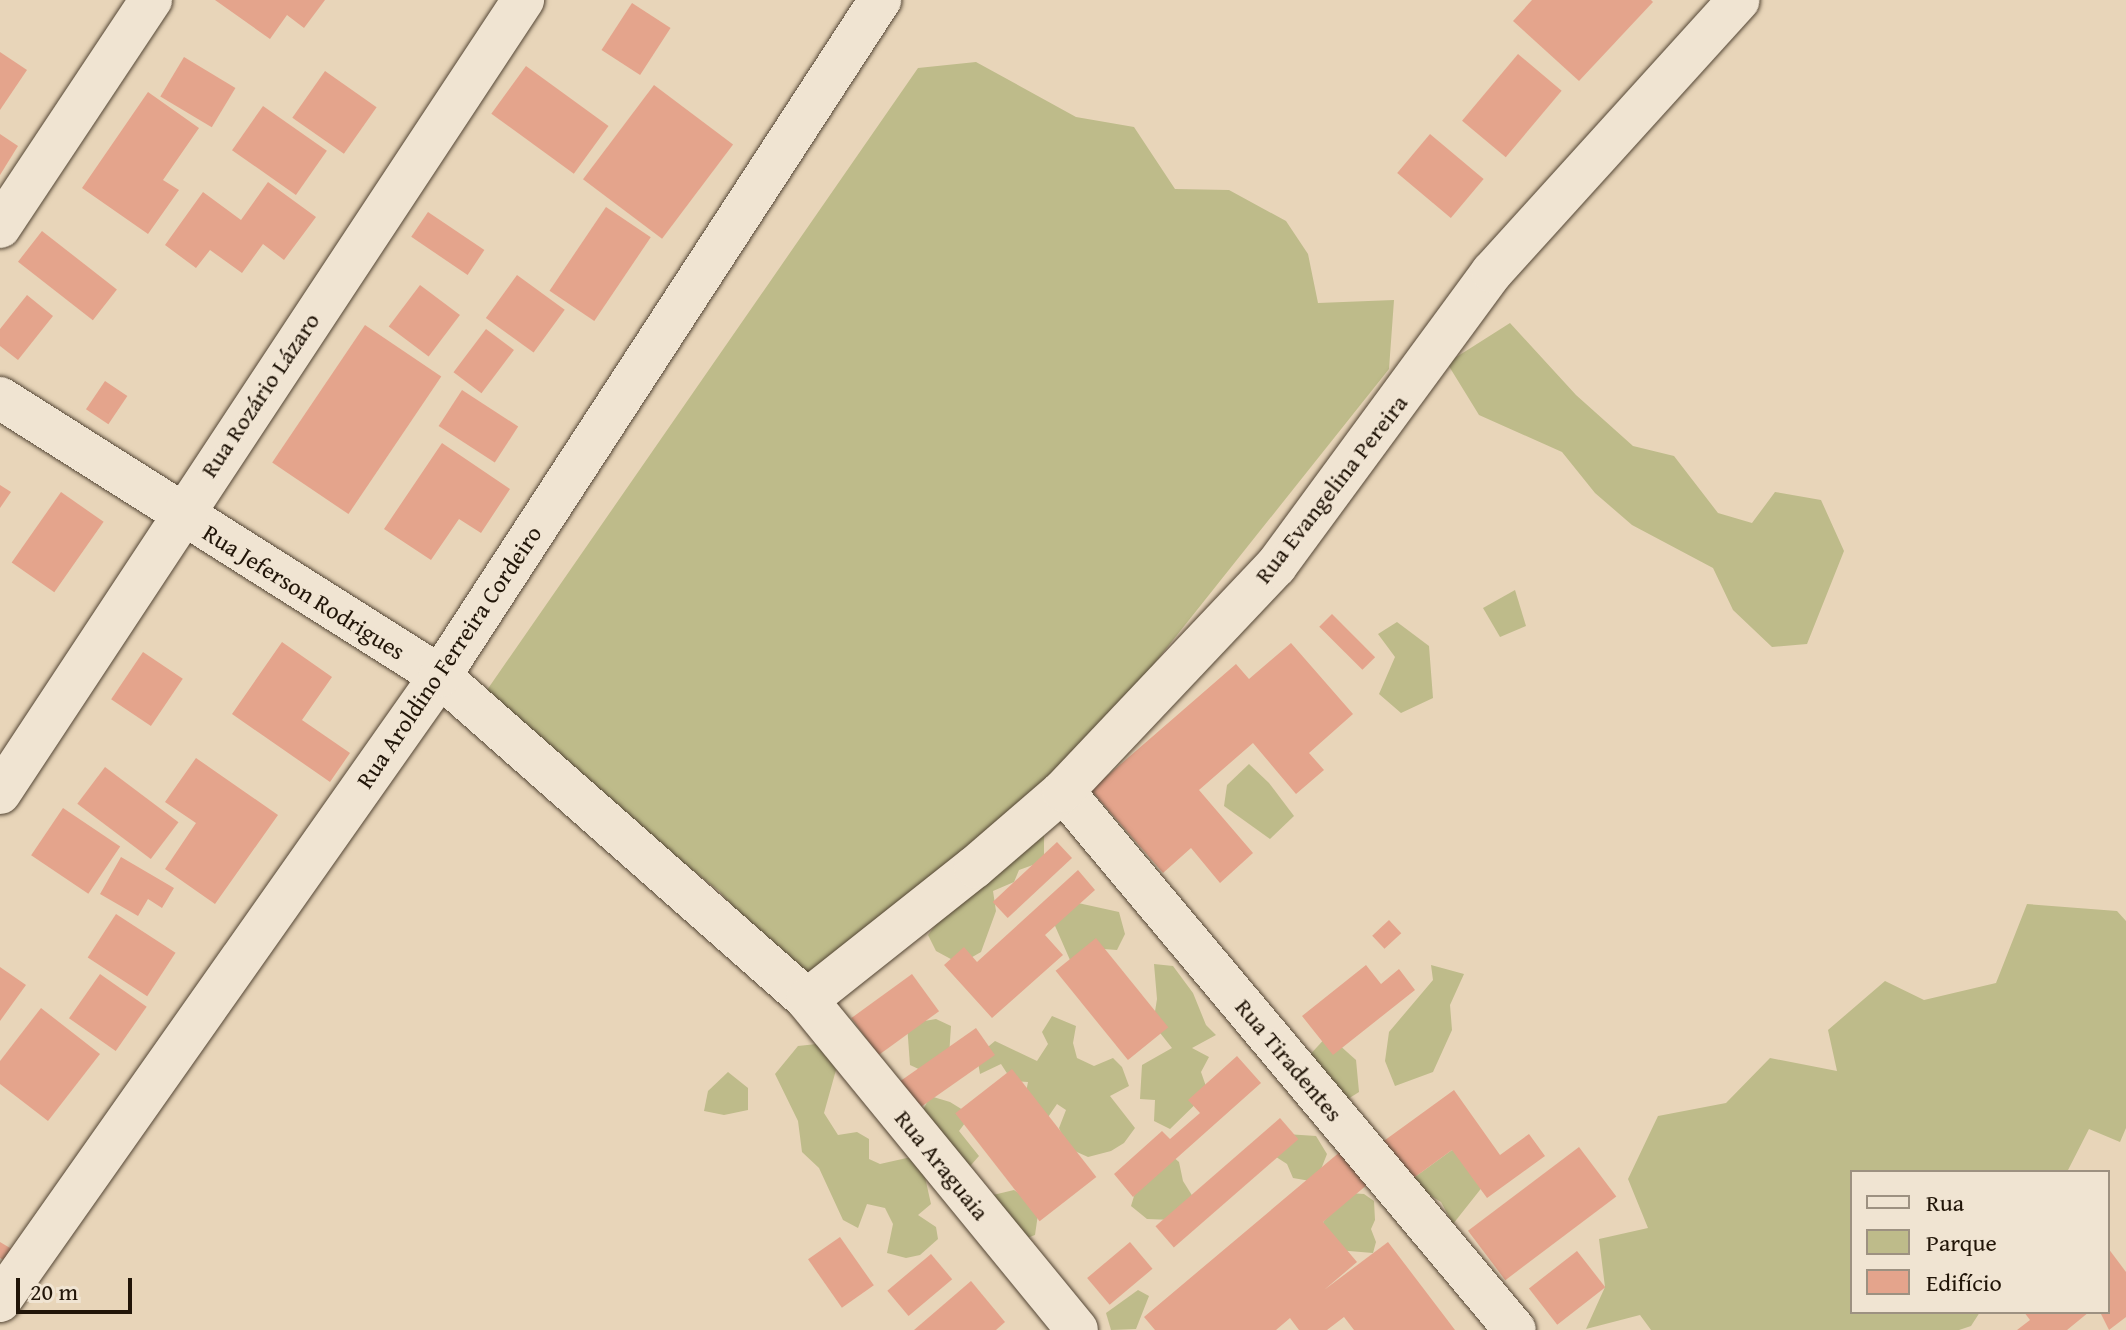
<!DOCTYPE html>
<meta charset="utf-8">
<style>
body{margin:0}
#map{position:relative;width:2126px;height:1330px;overflow:hidden;background:#e8d5b9;font-family:"Gentium Book Plus",serif}
div>[style]{position:absolute}
.green>*{inset:0;background:#bebb8a}
.building>*{inset:0;background:#e4a48c;transform-origin:0 0}
.roads{filter:drop-shadow(0 0 2px #534534) drop-shadow(0 0 2px #534534)}
.street>*{height:42px;margin:-21px;padding:0 21px;transform-origin:21px;border-radius:21px;background:#f0e4d2}
span{translate:-50% -50%;white-space:nowrap;text-align:center;line-height:1.15;-webkit-text-stroke:7px #f0e4d2;paint-order:stroke}
.street-label{font-size:24px;color:#211508}
.legend{position:absolute;left:1850px;top:1170px;width:260px;height:144px;box-sizing:border-box;background:#f0e4d2;border:2px solid #9d9181;margin:0;padding:10px 14px;list-style:none;font-size:24px;color:#211508}
.legend li{display:flex;align-items:center;gap:16px;height:40px}
.legend b{width:40px;border:2px solid #9d9181}
.scale{position:absolute;left:16px;top:1278px;width:116px;height:36px;box-sizing:border-box;border:4px solid #211508;border-top:0;padding-left:10px;font-size:24px;line-height:28px;white-space:nowrap;color:#211508;-webkit-text-stroke:6px #f0e4d2;paint-order:stroke}
</style>
<div id="map">
<div class="green">
<div style="clip-path:polygon(976px 62px,1076px 117px,1134px 127px,1175px 189px,1229px 190px,1286px 221px,1308px 254px,1318px 303px,1394px 300px,1389px 369px,1060px 782px,800px 980px,719px 891px,617px 811px,487px 690px,918px 68px)"></div>
<div style="clip-path:polygon(1510px 323px,1576px 395px,1633px 446px,1674px 456px,1718px 513px,1752px 523px,1775px 492px,1821px 500px,1844px 551px,1807px 644px,1772px 647px,1733px 610px,1713px 568px,1632px 525px,1595px 493px,1562px 452px,1479px 415px,1447px 363px)"></div>
<div style="clip-path:polygon(1515px 590px,1526px 626px,1500px 637px,1483px 608px)"></div>
<div style="clip-path:polygon(1397px 622px,1429px 646px,1433px 698px,1401px 713px,1379px 694px,1395px 657px,1378px 634px)"></div>
<div style="clip-path:polygon(1249px 764px,1269px 783px,1294px 816px,1270px 839px,1224px 806px,1227px 785px)"></div>
<div style="clip-path:polygon(1044px 825px,1044px 861px,1019px 870px,1014px 882px,993px 891px,996px 911px,981px 952px,960px 964px,936px 951px,928px 935px,943px 915px)"></div>
<div style="clip-path:polygon(1069px 901px,1119px 912px,1125px 934px,1117px 950px,1090px 948px,1070px 960px,1052px 919px)"></div>
<div style="clip-path:polygon(2027px 904px,2117px 911px,2126px 921px,2126px 1128px,2120px 1142px,2089px 1129px,2067px 1172px,1852px 1172px,1852px 1312px,1980px 1312px,1971px 1326px,1959px 1330px,1651px 1330px,1640px 1315px,1586px 1329px,1605px 1287px,1599px 1239px,1648px 1228px,1628px 1179px,1658px 1116px,1726px 1103px,1770px 1058px,1837px 1071px,1828px 1030px,1885px 981px,1924px 1000px,1996px 983px)"></div>
<div style="clip-path:polygon(1154px 964px,1173px 966px,1193px 993px,1206px 1025px,1216px 1035px,1192px 1048px,1209px 1057px,1201px 1072px,1208px 1092px,1170px 1129px,1154px 1121px,1155px 1100px,1140px 1099px,1142px 1065px,1172px 1048px,1153px 1024px,1157px 999px)"></div>
<div style="clip-path:polygon(1431px 965px,1464px 974px,1450px 1005px,1452px 1030px,1433px 1072px,1395px 1086px,1385px 1061px,1389px 1032px,1433px 980px)"></div>
<div style="clip-path:polygon(1052px 1016px,1076px 1026px,1073px 1043px,1077px 1058px,1094px 1066px,1113px 1058px,1122px 1067px,1129px 1086px,1110px 1096px,1135px 1128px,1124px 1143px,1111px 1151px,1088px 1157px,1068px 1148px,1059px 1128px,1066px 1110px,1057px 1104px,1044px 1123px,1024px 1102px,1028px 1082px,1012px 1081px,1001px 1064px,980px 1074px,977px 1056px,995px 1041px,1037px 1061px,1048px 1044px,1042px 1032px)"></div>
<div style="clip-path:polygon(936px 1019px,951px 1026px,949px 1056px,925px 1072px,910px 1065px,907px 1024px)"></div>
<div style="clip-path:polygon(1328px 1035px,1356px 1060px,1359px 1092px,1337px 1106px,1307px 1058px)"></div>
<div style="clip-path:polygon(826px 1043px,836px 1070px,824px 1113px,838px 1135px,857px 1132px,869px 1139px,869px 1159px,880px 1164px,920px 1155px,931px 1204px,918px 1215px,936px 1227px,938px 1239px,920px 1255px,906px 1258px,887px 1253px,893px 1224px,885px 1208px,867px 1204px,858px 1228px,843px 1220px,819px 1168px,802px 1152px,798px 1121px,775px 1074px,798px 1046px)"></div>
<div style="clip-path:polygon(728px 1072px,748px 1088px,748px 1110px,724px 1115px,704px 1111px,708px 1091px)"></div>
<div style="clip-path:polygon(930px 1096px,950px 1102px,971px 1115px,959px 1131px,979px 1156px,964px 1173px,916px 1124px)"></div>
<div style="clip-path:polygon(1286px 1134px,1316px 1136px,1327px 1154px,1316px 1182px,1293px 1178px,1287px 1164px,1270px 1153px)"></div>
<div style="clip-path:polygon(1165px 1150px,1179px 1162px,1183px 1181px,1193px 1197px,1173px 1220px,1147px 1219px,1131px 1206px,1141px 1173px)"></div>
<div style="clip-path:polygon(1452px 1150px,1480px 1159px,1491px 1176px,1453px 1224px,1441px 1202px,1408px 1182px)"></div>
<div style="clip-path:polygon(1014px 1190px,1039px 1207px,1035px 1235px,1022px 1240px,993px 1195px)"></div>
<div style="clip-path:polygon(1349px 1193px,1364px 1194px,1374px 1201px,1375px 1220px,1371px 1229px,1376px 1242px,1373px 1253px,1337px 1250px,1323px 1222px)"></div>
<div style="clip-path:polygon(1138px 1290px,1149px 1296px,1136px 1329px,1111px 1330px,1106px 1313px)"></div>
</div>
<div class="building">
<div style="clip-path:polygon(215px 0,325px 0,304px 28px,287px 15px,270px 39px)"></div>
<div style="clip-path:polygon(1532px 0,1651px 0,1653px 2px,1579px 81px,1513px 21px)"></div>
<div style="left:632px;top:3px;width:46px;height:56px;rotate:33deg"></div>
<div style="clip-path:polygon(0 52px,27px 70px,0 110px)"></div>
<div style="left:1518px;top:54px;width:57px;height:87px;rotate:40deg"></div>
<div style="left:184px;top:57px;width:60px;height:46px;rotate:31deg"></div>
<div style="left:526px;top:66px;width:102px;height:59px;rotate:36deg"></div>
<div style="left:325px;top:71px;width:63px;height:57px;rotate:35deg"></div>
<div style="left:654px;top:85px;width:99px;height:118px;rotate:37deg"></div>
<div style="clip-path:polygon(148px 92px,199px 128px,163px 180px,179px 190px,148px 234px,82px 188px)"></div>
<div style="left:263px;top:106px;width:78px;height:54px;rotate:35deg"></div>
<div style="clip-path:polygon(0 134px,18px 146px,0 175px)"></div>
<div style="left:1430px;top:134px;width:70px;height:51px;rotate:40deg"></div>
<div style="clip-path:polygon(268px 182px,316px 217px,284px 260px,263px 244px,242px 273px,210px 250px,196px 268px,165px 245px,203px 192px,241px 220px)"></div>
<div style="left:606px;top:207px;width:54px;height:101px;rotate:34deg"></div>
<div style="left:428px;top:212px;width:68px;height:30px;rotate:34deg"></div>
<div style="left:42px;top:231px;width:95px;height:39px;rotate:38deg"></div>
<div style="left:517px;top:275px;width:59px;height:53px;rotate:36deg"></div>
<div style="left:420px;top:285px;width:50px;height:52px;rotate:37deg"></div>
<div style="clip-path:polygon(27px 295px,53px 316px,18px 360px,0 346px,0 329px)"></div>
<div style="left:365px;top:325px;width:92px;height:166px;rotate:34deg"></div>
<div style="left:486px;top:329px;width:35px;height:54px;rotate:37deg"></div>
<div style="left:105px;top:381px;width:27px;height:34px;rotate:34deg"></div>
<div style="left:462px;top:390px;width:67px;height:43px;rotate:33deg"></div>
<div style="clip-path:polygon(442px 443px,510px 489px,481px 533px,459px 519px,431px 560px,384px 529px)"></div>
<div style="clip-path:polygon(0 485px,11px 492px,0 508px)"></div>
<div style="left:61px;top:492px;width:52px;height:86px;rotate:35deg"></div>
<div style="left:1332px;top:614px;width:61px;height:18px;rotate:45deg"></div>
<div style="clip-path:polygon(282px 642px,332px 677px,302px 720px,350px 753px,330px 782px,232px 714px)"></div>
<div style="clip-path:polygon(1291px 643px,1353px 714px,1309px 753px,1324px 770px,1296px 794px,1253px 743px,1199px 790px,1253px 853px,1220px 883px,1191px 848px,1163px 873px,1091px 790px,1236px 664px,1249px 679px)"></div>
<div style="left:143px;top:652px;width:48px;height:57px;rotate:34deg"></div>
<div style="clip-path:polygon(196px 758px,278px 815px,215px 904px,165px 869px,196px 823px,165px 802px)"></div>
<div style="left:105px;top:767px;width:92px;height:46px;rotate:37deg"></div>
<div style="left:63px;top:808px;width:69px;height:57px;rotate:34deg"></div>
<div style="left:1057px;top:842px;width:22px;height:88px;rotate:47deg"></div>
<div style="clip-path:polygon(121px 857px,174px 888px,162px 908px,148px 899px,138px 916px,100px 894px)"></div>
<div style="clip-path:polygon(1078px 870px,1095px 890px,1045px 935px,1063px 955px,992px 1018px,944px 965px,964px 947px,977px 962px)"></div>
<div style="left:116px;top:914px;width:71px;height:52px;rotate:33deg"></div>
<div style="left:1389px;top:920px;width:18px;height:23px;rotate:47deg"></div>
<div style="left:1096px;top:938px;width:115px;height:52px;rotate:51deg"></div>
<div style="clip-path:polygon(1366px 965px,1381px 984px,1399px 969px,1415px 990px,1333px 1055px,1302px 1016px)"></div>
<div style="clip-path:polygon(0 967px,26px 985px,0 1021px)"></div>
<div style="left:100px;top:974px;width:57px;height:54px;rotate:35deg"></div>
<div style="left:912px;top:974px;width:46px;height:75px;rotate:54deg"></div>
<div style="clip-path:polygon(41px 1008px,100px 1054px,48px 1121px,0 1084px,0 1061px)"></div>
<div style="left:976px;top:1028px;width:33px;height:94px;rotate:55deg"></div>
<div style="clip-path:polygon(1237px 1056px,1261px 1083px,1133px 1197px,1114px 1174px,1162px 1131px,1170px 1139px,1200px 1113px,1188px 1100px)"></div>
<div style="left:1012px;top:1069px;width:137px;height:72px;rotate:52deg"></div>
<div style="clip-path:polygon(1454px 1090px,1500px 1155px,1529px 1134px,1545px 1156px,1487px 1198px,1452px 1150px,1408px 1182px,1381px 1143px)"></div>
<div style="left:1280px;top:1118px;width:28px;height:165px;rotate:49deg"></div>
<div style="left:1579px;top:1147px;width:62px;height:139px;rotate:53deg"></div>
<div style="clip-path:polygon(1341px 1151px,1368px 1184px,1323px 1222px,1357px 1262px,1324px 1290px,1388px 1242px,1455px 1330px,1354px 1330px,1344px 1317px,1327px 1330px,1299px 1330px,1290px 1318px,1276px 1330px,1155px 1330px,1144px 1317px)"></div>
<div style="left:840px;top:1237px;width:59px;height:39px;rotate:55deg"></div>
<div style="clip-path:polygon(0 1242px,15px 1251px,5px 1261px,0 1258px)"></div>
<div style="left:1130px;top:1242px;width:35px;height:56px;rotate:50deg"></div>
<div style="clip-path:polygon(2108px 1248px,2126px 1272px,2126px 1317px,2109px 1330px,2100px 1312px,2108px 1312px)"></div>
<div style="left:1577px;top:1251px;width:46px;height:61px;rotate:52deg"></div>
<div style="left:931px;top:1254px;width:33px;height:57px;rotate:50deg"></div>
<div style="clip-path:polygon(971px 1281px,1005px 1322px,996px 1330px,914px 1330px)"></div>
<div style="clip-path:polygon(2024px 1312px,2089px 1312px,2067px 1330px,2017px 1330px,2030px 1320px)"></div>
</div>
<div class="roads">
<div class="street">
<div style="left:0;top:227px;width:273px;rotate:-56.4deg"></div>
<div style="left:0;top:398px;width:520px;rotate:32.29deg"></div>
<div style="left:440px;top:676px;width:490px;rotate:41.4deg"></div>
<div style="left:807px;top:1000px;width:426px;rotate:50.7deg"></div>
<div style="left:1063px;top:791px;width:703px;rotate:50.02deg"></div>
<div style="left:0;top:793px;width:950px;rotate:-56.59deg"></div>
<div style="left:807px;top:1000px;width:214px;rotate:-38.4deg"></div>
<div style="left:975px;top:867px;width:116px;rotate:-40.8deg"></div>
<div style="left:1063px;top:791px;width:310px;rotate:-46.6deg"></div>
<div style="left:1276px;top:566px;width:365px;rotate:-53.7deg"></div>
<div style="left:1492px;top:272px;width:367px;rotate:-47.8deg"></div>
<div style="left:0;top:1301px;width:764px;rotate:-54.85deg"></div>
<div style="left:440px;top:676px;width:807px;rotate:-56.94deg"></div>
</div>
</div>
<div class="street-label">
<span style="left:260px;top:395px;rotate:-56deg">Rua Rozário Lázaro</span>
<span style="left:1331px;top:489px;rotate:-52deg">Rua Evangelina Pereira</span>
<span style="left:304px;top:592px;rotate:32deg">Rua Jeferson Rodrigues</span>
<span style="left:449px;top:657px;rotate:-56deg">Rua Aroldino Ferreira Cordeiro</span>
<span style="left:1289px;top:1060px;rotate:50deg">Rua Tiradentes</span>
<span style="left:942px;top:1165px;rotate:51deg">Rua Araguaia</span>
</div>
<ul class="legend">
<li><b style="height:10px;background:#f0e4d2"></b>Rua</li>
<li><b style="height:22px;background:#bebb8a"></b>Parque</li>
<li><b style="height:22px;background:#e4a48c"></b>Edifício</li>
</ul>
<div class="scale">20 m</div>
</div>
